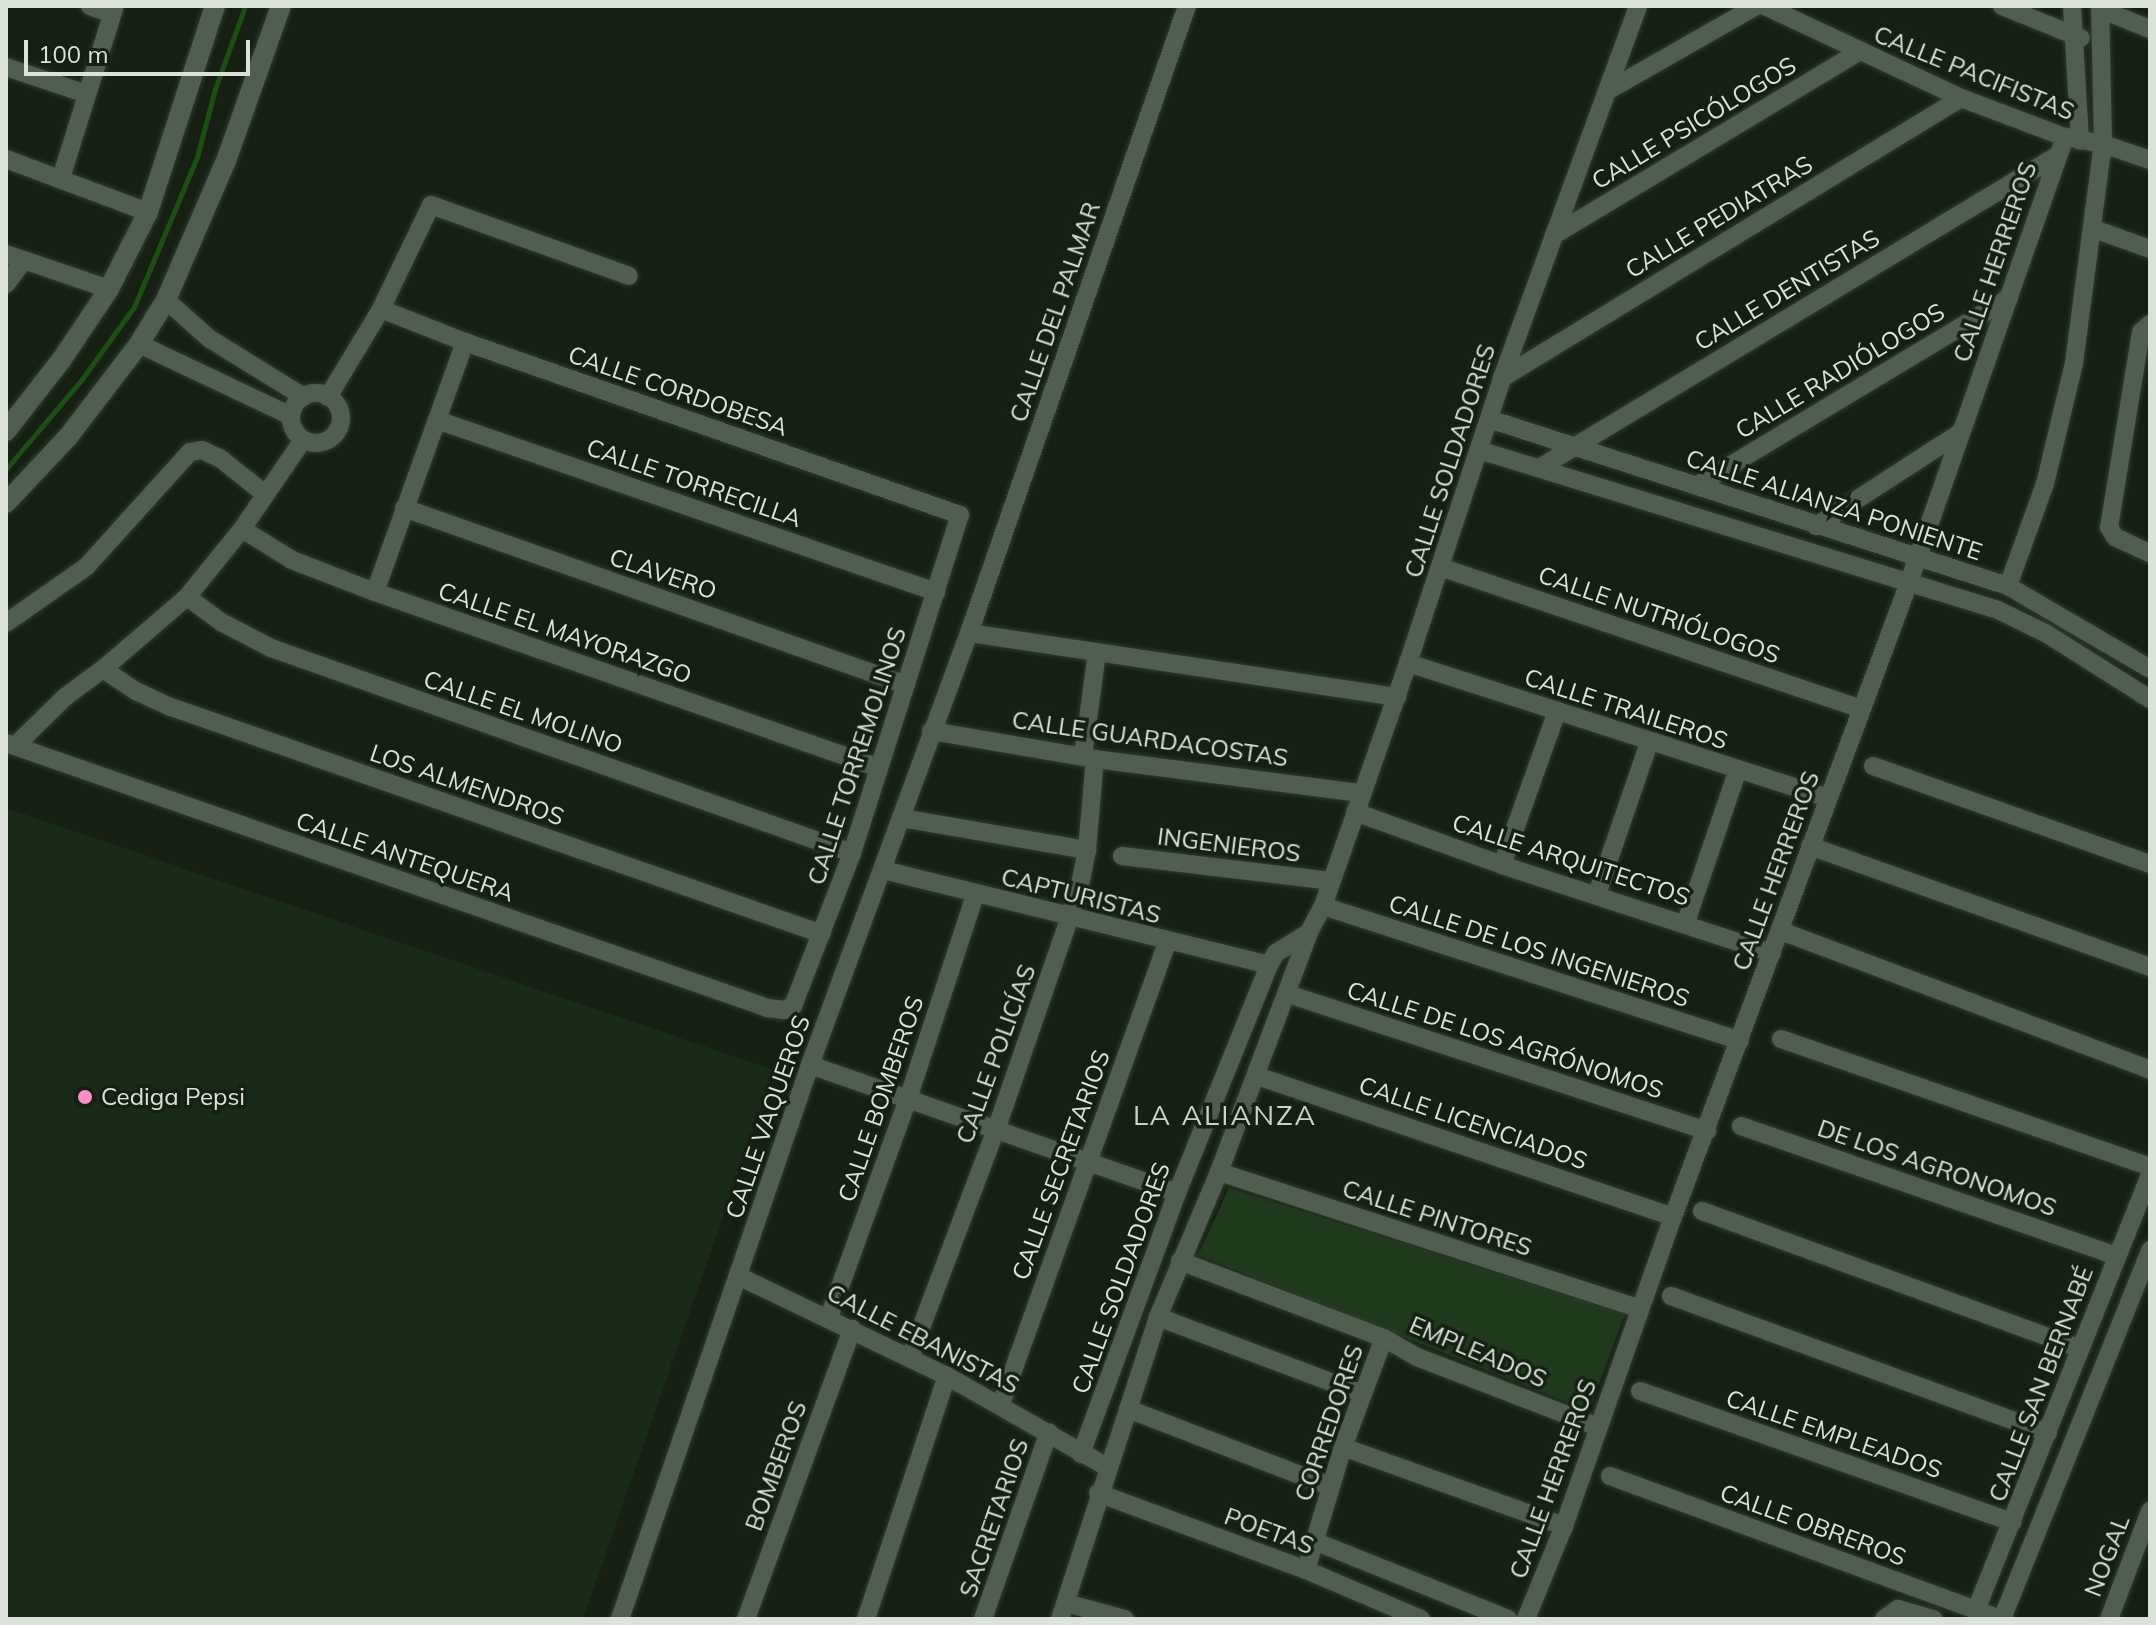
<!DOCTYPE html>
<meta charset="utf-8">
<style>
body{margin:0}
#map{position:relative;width:2156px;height:1625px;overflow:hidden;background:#152013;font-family:Mulish,sans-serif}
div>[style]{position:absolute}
.built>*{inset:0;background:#1a2a18}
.green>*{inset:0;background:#1f3a1c}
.stream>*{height:5px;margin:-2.5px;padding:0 2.5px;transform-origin:2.5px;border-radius:2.5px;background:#1c4e16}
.roads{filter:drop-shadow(0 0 2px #323a31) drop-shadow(0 0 2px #323a31)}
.minor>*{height:18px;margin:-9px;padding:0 9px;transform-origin:9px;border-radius:9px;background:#505e4f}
.minor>.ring{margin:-9px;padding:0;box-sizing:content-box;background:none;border:18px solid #505e4f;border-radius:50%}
.tertiary>*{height:20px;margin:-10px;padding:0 10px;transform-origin:10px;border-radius:10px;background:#505e4f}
.dots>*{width:22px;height:22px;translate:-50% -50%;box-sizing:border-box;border:4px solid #152013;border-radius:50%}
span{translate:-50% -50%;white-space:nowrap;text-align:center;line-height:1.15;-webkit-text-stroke:7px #152013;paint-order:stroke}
.street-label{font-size:24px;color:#dae2d9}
.poi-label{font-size:24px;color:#dae2d9}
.left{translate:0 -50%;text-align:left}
.quarter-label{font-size:28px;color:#c5d4c3;letter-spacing:2px}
.frame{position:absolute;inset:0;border:8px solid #dae2d9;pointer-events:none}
.scale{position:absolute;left:24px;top:40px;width:226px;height:36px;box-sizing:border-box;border:4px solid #dae2d9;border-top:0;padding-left:10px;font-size:24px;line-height:28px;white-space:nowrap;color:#dae2d9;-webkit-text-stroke:6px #152013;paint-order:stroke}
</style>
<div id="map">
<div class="built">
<div style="clip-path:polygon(6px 808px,774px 1070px,583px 1619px,6px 1619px)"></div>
</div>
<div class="green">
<div style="clip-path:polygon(1229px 1188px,1625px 1314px,1589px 1411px,1198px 1255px)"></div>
</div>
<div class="stream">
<div style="left:6px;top:469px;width:118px;rotate:-49.8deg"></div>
<div style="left:82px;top:379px;width:89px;rotate:-54.2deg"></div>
<div style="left:134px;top:307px;width:163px;rotate:-67.2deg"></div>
<div style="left:197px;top:157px;width:70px;rotate:-75.2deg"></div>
<div style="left:215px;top:89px;width:88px;rotate:-70.1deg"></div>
</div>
<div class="roads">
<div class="minor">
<div style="left:90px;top:6px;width:23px;rotate:20deg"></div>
<div style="left:1765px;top:6px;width:217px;rotate:25.1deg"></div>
<div style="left:1961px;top:98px;width:111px;rotate:20.6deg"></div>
<div style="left:2065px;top:137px;width:39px;rotate:10deg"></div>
<div style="left:2103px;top:144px;width:50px;rotate:18.8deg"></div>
<div style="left:2002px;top:6px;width:85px;rotate:22.1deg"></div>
<div style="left:2072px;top:6px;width:135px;rotate:86.6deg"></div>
<div style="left:2100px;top:9px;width:54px;rotate:21.8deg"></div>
<div style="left:6px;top:67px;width:84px;rotate:18.6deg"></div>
<div style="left:1609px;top:90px;width:169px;rotate:-29.7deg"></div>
<div style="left:6px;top:159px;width:152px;rotate:20.5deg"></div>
<div style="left:61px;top:178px;width:180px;rotate:-72.6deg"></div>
<div style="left:2094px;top:229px;width:59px;rotate:19.7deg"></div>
<div style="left:1554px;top:235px;width:356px;rotate:-31deg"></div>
<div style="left:6px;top:254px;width:109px;rotate:18.8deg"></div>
<div style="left:6px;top:284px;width:30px;rotate:-53deg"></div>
<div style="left:166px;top:300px;width:59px;rotate:41.6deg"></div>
<div style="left:210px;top:339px;width:110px;rotate:31.7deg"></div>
<div style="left:2150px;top:324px;width:12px;rotate:138deg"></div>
<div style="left:2141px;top:332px;width:198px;rotate:99.3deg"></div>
<div style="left:2109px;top:527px;width:12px;rotate:59deg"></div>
<div style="left:2115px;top:537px;width:38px;rotate:25deg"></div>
<div style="left:139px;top:344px;width:168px;rotate:25.3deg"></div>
<div style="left:1502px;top:378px;width:538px;rotate:-31.38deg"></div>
<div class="ring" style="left:291px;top:393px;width:32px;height:32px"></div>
<div style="left:328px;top:397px;width:103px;rotate:-58.9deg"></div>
<div style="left:381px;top:309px;width:115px;rotate:-64.3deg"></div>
<div style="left:431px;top:205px;width:210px;rotate:19.7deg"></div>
<div style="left:1489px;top:419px;width:545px;rotate:17.84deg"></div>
<div style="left:2008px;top:586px;width:164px;rotate:30.3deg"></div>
<div style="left:437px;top:420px;width:528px;rotate:19.02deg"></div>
<div style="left:1479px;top:450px;width:543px;rotate:17.13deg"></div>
<div style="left:1998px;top:610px;width:55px;rotate:26.1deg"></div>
<div style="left:2047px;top:634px;width:122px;rotate:32.3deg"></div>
<div style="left:1541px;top:467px;width:604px;rotate:-31.11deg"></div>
<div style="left:1696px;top:486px;width:365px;rotate:-31deg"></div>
<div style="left:404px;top:508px;width:532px;rotate:19.42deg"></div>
<div style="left:1816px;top:526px;width:171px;rotate:-32.9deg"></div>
<div style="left:242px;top:529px;width:59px;rotate:31.8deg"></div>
<div style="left:292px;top:560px;width:89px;rotate:21.1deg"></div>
<div style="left:375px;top:592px;width:534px;rotate:19.25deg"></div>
<div style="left:1440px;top:567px;width:445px;rotate:18.6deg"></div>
<div style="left:2008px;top:586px;width:109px;rotate:-70.1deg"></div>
<div style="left:2045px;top:484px;width:124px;rotate:-76.5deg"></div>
<div style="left:2074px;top:363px;width:221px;rotate:-82.5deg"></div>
<div style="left:2103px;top:144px;width:138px;rotate:-91.2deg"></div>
<div style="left:375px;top:592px;width:266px;rotate:-70.2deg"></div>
<div style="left:187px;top:597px;width:42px;rotate:36.3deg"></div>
<div style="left:221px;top:622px;width:56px;rotate:27.5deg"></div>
<div style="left:271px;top:648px;width:616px;rotate:19.43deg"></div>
<div style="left:6px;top:623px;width:98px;rotate:-35deg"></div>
<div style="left:86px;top:567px;width:155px;rotate:-47.9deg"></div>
<div style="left:190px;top:452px;width:12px;rotate:-9deg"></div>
<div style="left:202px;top:450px;width:21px;rotate:25deg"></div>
<div style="left:221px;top:459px;width:56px;rotate:38.5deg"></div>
<div style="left:969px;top:633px;width:433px;rotate:8.5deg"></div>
<div style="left:1408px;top:663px;width:441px;rotate:17.8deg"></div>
<div style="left:103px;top:669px;width:40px;rotate:34deg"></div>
<div style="left:136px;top:691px;width:38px;rotate:25deg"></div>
<div style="left:171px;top:707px;width:689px;rotate:19.22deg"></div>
<div style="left:931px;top:731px;width:166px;rotate:9.7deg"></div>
<div style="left:1095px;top:759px;width:269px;rotate:7.3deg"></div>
<div style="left:6px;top:743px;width:807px;rotate:19.18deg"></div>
<div style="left:768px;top:1008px;width:16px;rotate:7deg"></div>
<div style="left:784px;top:1010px;width:10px;rotate:-24deg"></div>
<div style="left:793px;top:1006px;width:164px;rotate:-68.9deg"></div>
<div style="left:852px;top:853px;width:355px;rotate:-72.3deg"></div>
<div style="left:960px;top:515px;width:524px;rotate:-160.74deg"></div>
<div style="left:465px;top:342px;width:90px;rotate:-158.6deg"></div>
<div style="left:15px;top:746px;width:70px;rotate:-44.4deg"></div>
<div style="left:65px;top:697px;width:47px;rotate:-36.4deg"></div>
<div style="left:103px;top:669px;width:111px;rotate:-40.6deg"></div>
<div style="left:187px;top:597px;width:87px;rotate:-51deg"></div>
<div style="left:242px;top:529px;width:108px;rotate:-55.6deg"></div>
<div style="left:1083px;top:756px;width:104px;rotate:-82.3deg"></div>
<div style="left:1873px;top:766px;width:294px;rotate:19.5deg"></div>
<div style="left:1355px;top:812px;width:156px;rotate:19.8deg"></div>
<div style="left:1502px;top:865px;width:284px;rotate:18.1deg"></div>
<div style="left:901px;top:818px;width:189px;rotate:9.8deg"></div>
<div style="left:1810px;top:846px;width:361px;rotate:19.6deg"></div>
<div style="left:1122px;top:856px;width:210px;rotate:6.8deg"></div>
<div style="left:1502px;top:865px;width:164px;rotate:-70.3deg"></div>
<div style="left:883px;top:870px;width:398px;rotate:13.8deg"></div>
<div style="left:1597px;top:894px;width:160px;rotate:-71deg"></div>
<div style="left:1323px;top:906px;width:438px;rotate:17.9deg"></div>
<div style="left:1686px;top:922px;width:158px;rotate:-71.2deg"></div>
<div style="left:1781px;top:931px;width:394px;rotate:20.6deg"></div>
<div style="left:1288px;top:994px;width:441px;rotate:18.1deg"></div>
<div style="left:1781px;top:1039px;width:391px;rotate:19.1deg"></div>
<div style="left:810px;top:1065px;width:389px;rotate:19.2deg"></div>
<div style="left:1257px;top:1076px;width:439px;rotate:18.7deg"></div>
<div style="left:1741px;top:1126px;width:398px;rotate:19.1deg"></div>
<div style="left:1219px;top:1172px;width:443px;rotate:18deg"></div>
<div style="left:1702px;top:1211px;width:403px;rotate:20deg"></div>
<div style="left:1180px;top:1261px;width:218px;rotate:20.7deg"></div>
<div style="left:1384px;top:1338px;width:38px;rotate:30deg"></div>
<div style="left:1417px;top:1357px;width:194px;rotate:21.1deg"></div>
<div style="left:738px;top:1276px;width:232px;rotate:25.6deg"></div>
<div style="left:947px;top:1376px;width:184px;rotate:29.6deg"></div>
<div style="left:1671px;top:1296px;width:401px;rotate:20deg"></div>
<div style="left:829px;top:1317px;width:232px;rotate:-70.1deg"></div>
<div style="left:908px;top:1099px;width:215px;rotate:-71.8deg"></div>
<div style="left:1158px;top:1317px;width:219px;rotate:20.6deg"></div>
<div style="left:910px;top:1357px;width:243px;rotate:-69.3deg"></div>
<div style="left:996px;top:1130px;width:254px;rotate:-70.9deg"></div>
<div style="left:1079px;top:890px;width:41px;rotate:-78.7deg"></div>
<div style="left:1087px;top:850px;width:91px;rotate:-85deg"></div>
<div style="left:1640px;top:1391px;width:395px;rotate:19.4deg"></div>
<div style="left:1001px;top:1404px;width:491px;rotate:-70.2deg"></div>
<div style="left:1128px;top:1409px;width:217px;rotate:21deg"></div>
<div style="left:1343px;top:1447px;width:235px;rotate:19.7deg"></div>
<div style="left:1081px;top:1454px;width:278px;rotate:-69.8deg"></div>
<div style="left:1177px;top:1193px;width:246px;rotate:-68deg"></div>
<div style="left:1269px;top:965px;width:14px;rotate:-60deg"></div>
<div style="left:1276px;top:953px;width:39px;rotate:-32deg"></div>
<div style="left:1610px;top:1476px;width:415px;rotate:20.1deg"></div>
<div style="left:1098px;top:1493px;width:222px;rotate:20.3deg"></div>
<div style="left:1306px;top:1570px;width:125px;rotate:23.1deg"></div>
<div style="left:1314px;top:1541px;width:209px;rotate:21.9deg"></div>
<div style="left:1306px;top:1570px;width:128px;rotate:-73.3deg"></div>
<div style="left:1343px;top:1447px;width:116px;rotate:-69.4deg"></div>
<div style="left:1066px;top:1603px;width:61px;rotate:15.2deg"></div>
<div style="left:1976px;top:1610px;width:468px;rotate:-68.2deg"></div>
<div style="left:620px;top:1619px;width:586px;rotate:-71.07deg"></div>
<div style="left:810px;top:1065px;width:460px;rotate:-69.8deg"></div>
<div style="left:969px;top:633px;width:664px;rotate:-70.83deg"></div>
<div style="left:746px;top:1619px;width:309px;rotate:-69.9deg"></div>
<div style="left:866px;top:1619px;width:256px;rotate:-71.6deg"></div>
<div style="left:983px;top:1619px;width:198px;rotate:-70.6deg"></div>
<div style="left:1060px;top:1619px;width:318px;rotate:-72deg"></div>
<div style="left:1158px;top:1317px;width:157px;rotate:-67.2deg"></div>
<div style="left:1219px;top:1172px;width:256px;rotate:-69.4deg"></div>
<div style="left:1309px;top:932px;width:30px;rotate:-62deg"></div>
<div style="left:1323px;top:906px;width:257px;rotate:-70.7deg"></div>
<div style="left:1408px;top:663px;width:300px;rotate:-71.7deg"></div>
<div style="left:1502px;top:378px;width:396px;rotate:-69.9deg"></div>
<div style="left:1526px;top:1619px;width:100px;rotate:-67.8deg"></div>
<div style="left:1564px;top:1526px;width:328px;rotate:-70.6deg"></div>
<div style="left:1673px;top:1217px;width:674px;rotate:-69.6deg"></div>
<div style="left:1908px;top:585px;width:475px;rotate:-70.7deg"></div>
<div style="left:1884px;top:1619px;width:17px;rotate:-36deg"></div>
<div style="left:1898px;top:1609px;width:37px;rotate:16deg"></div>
<div style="left:2002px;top:1619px;width:398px;rotate:-68.1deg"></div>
<div style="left:2109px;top:1619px;width:116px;rotate:-69.2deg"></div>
</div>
<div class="tertiary">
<div style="left:6px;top:431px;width:91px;rotate:-52.1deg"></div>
<div style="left:62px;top:359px;width:84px;rotate:-56.1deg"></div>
<div style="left:109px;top:289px;width:86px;rotate:-63.1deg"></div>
<div style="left:148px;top:212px;width:217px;rotate:-72deg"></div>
<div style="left:6px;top:503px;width:91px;rotate:-46.8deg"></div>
<div style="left:68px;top:437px;width:117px;rotate:-52.6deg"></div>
<div style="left:139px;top:344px;width:52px;rotate:-58.5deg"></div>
<div style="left:166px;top:300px;width:151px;rotate:-66.7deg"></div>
<div style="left:226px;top:161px;width:164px;rotate:-70.5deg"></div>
</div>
</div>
<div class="dots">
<div style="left:85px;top:1097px;background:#fc8fc2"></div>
</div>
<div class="street-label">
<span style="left:1974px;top:73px;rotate:22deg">CALLE PACIFISTAS</span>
<span style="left:1694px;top:123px;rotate:-31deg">CALLE PSICÓLOGOS</span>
<span style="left:1719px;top:217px;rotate:-31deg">CALLE PEDIATRAS</span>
<span style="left:1995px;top:262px;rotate:-71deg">CALLE HERREROS</span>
<span style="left:1787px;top:290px;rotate:-31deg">CALLE DENTISTAS</span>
<span style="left:1055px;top:312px;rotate:-71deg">CALLE DEL PALMAR</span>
<span style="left:1840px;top:371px;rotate:-31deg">CALLE RADIÓLOGOS</span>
<span style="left:678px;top:391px;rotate:19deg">CALLE CORDOBESA</span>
<span style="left:1450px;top:461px;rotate:-72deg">CALLE SOLDADORES</span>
<span style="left:694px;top:483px;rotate:19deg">CALLE TORRECILLA</span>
<span style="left:1834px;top:505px;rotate:18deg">CALLE ALIANZA PONIENTE</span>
<span style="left:663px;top:574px;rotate:19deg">CLAVERO</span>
<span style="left:1659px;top:615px;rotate:19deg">CALLE NUTRIÓLOGOS</span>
<span style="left:565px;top:633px;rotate:19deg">CALLE EL MAYORAZGO</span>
<span style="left:1626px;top:709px;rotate:18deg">CALLE TRAILEROS</span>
<span style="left:523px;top:712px;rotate:19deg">CALLE EL MOLINO</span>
<span style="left:1150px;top:739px;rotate:8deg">CALLE GUARDACOSTAS</span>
<span style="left:857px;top:756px;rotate:-72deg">CALLE TORREMOLINOS</span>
<span style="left:467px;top:785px;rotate:19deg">LOS ALMENDROS</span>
<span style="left:1229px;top:845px;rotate:7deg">INGENIEROS</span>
<span style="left:405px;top:857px;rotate:19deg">CALLE ANTEQUERA</span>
<span style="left:1571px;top:860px;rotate:18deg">CALLE ARQUITECTOS</span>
<span style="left:1776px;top:871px;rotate:-70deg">CALLE HERREROS</span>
<span style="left:1081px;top:896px;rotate:14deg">CAPTURISTAS</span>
<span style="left:1539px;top:951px;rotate:18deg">CALLE DE LOS INGENIEROS</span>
<span style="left:1505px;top:1040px;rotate:18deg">CALLE DE LOS AGRÓNOMOS</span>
<span style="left:996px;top:1054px;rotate:-70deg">CALLE POLICÍAS</span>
<span style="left:881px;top:1099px;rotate:-71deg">CALLE BOMBEROS</span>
<span style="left:768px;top:1117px;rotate:-71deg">CALLE VAQUEROS</span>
<span style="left:1473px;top:1123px;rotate:19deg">CALLE LICENCIADOS</span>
<span style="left:1061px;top:1165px;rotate:-70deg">CALLE SECRETARIOS</span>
<span style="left:1937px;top:1168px;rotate:19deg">DE LOS AGRONOMOS</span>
<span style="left:1437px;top:1218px;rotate:18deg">CALLE PINTORES</span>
<span style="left:1121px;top:1278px;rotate:-70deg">CALLE SOLDADORES</span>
<span style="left:923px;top:1339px;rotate:27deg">CALLE EBANISTAS</span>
<span style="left:1478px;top:1352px;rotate:23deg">EMPLEADOS</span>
<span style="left:2041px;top:1384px;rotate:-69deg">CALLE SAN BERNABÉ</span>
<span style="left:1329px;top:1423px;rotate:-71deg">CORREDORES</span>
<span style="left:1834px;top:1434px;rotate:19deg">CALLE EMPLEADOS</span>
<span style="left:776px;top:1466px;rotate:-70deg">BOMBEROS</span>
<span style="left:1553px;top:1479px;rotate:-70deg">CALLE HERREROS</span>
<span style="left:994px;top:1518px;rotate:-71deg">SACRETARIOS</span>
<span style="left:1813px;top:1525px;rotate:20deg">CALLE OBREROS</span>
<span style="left:1269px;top:1531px;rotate:20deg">POETAS</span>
<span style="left:2107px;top:1556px;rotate:-69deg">NOGAL</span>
</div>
<div class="poi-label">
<span class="left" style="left:101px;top:1097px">Cediga Pepsi</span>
</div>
<div class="quarter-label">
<span style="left:1225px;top:1115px">LA ALIANZA</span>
</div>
<div class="frame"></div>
<div class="scale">100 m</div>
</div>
